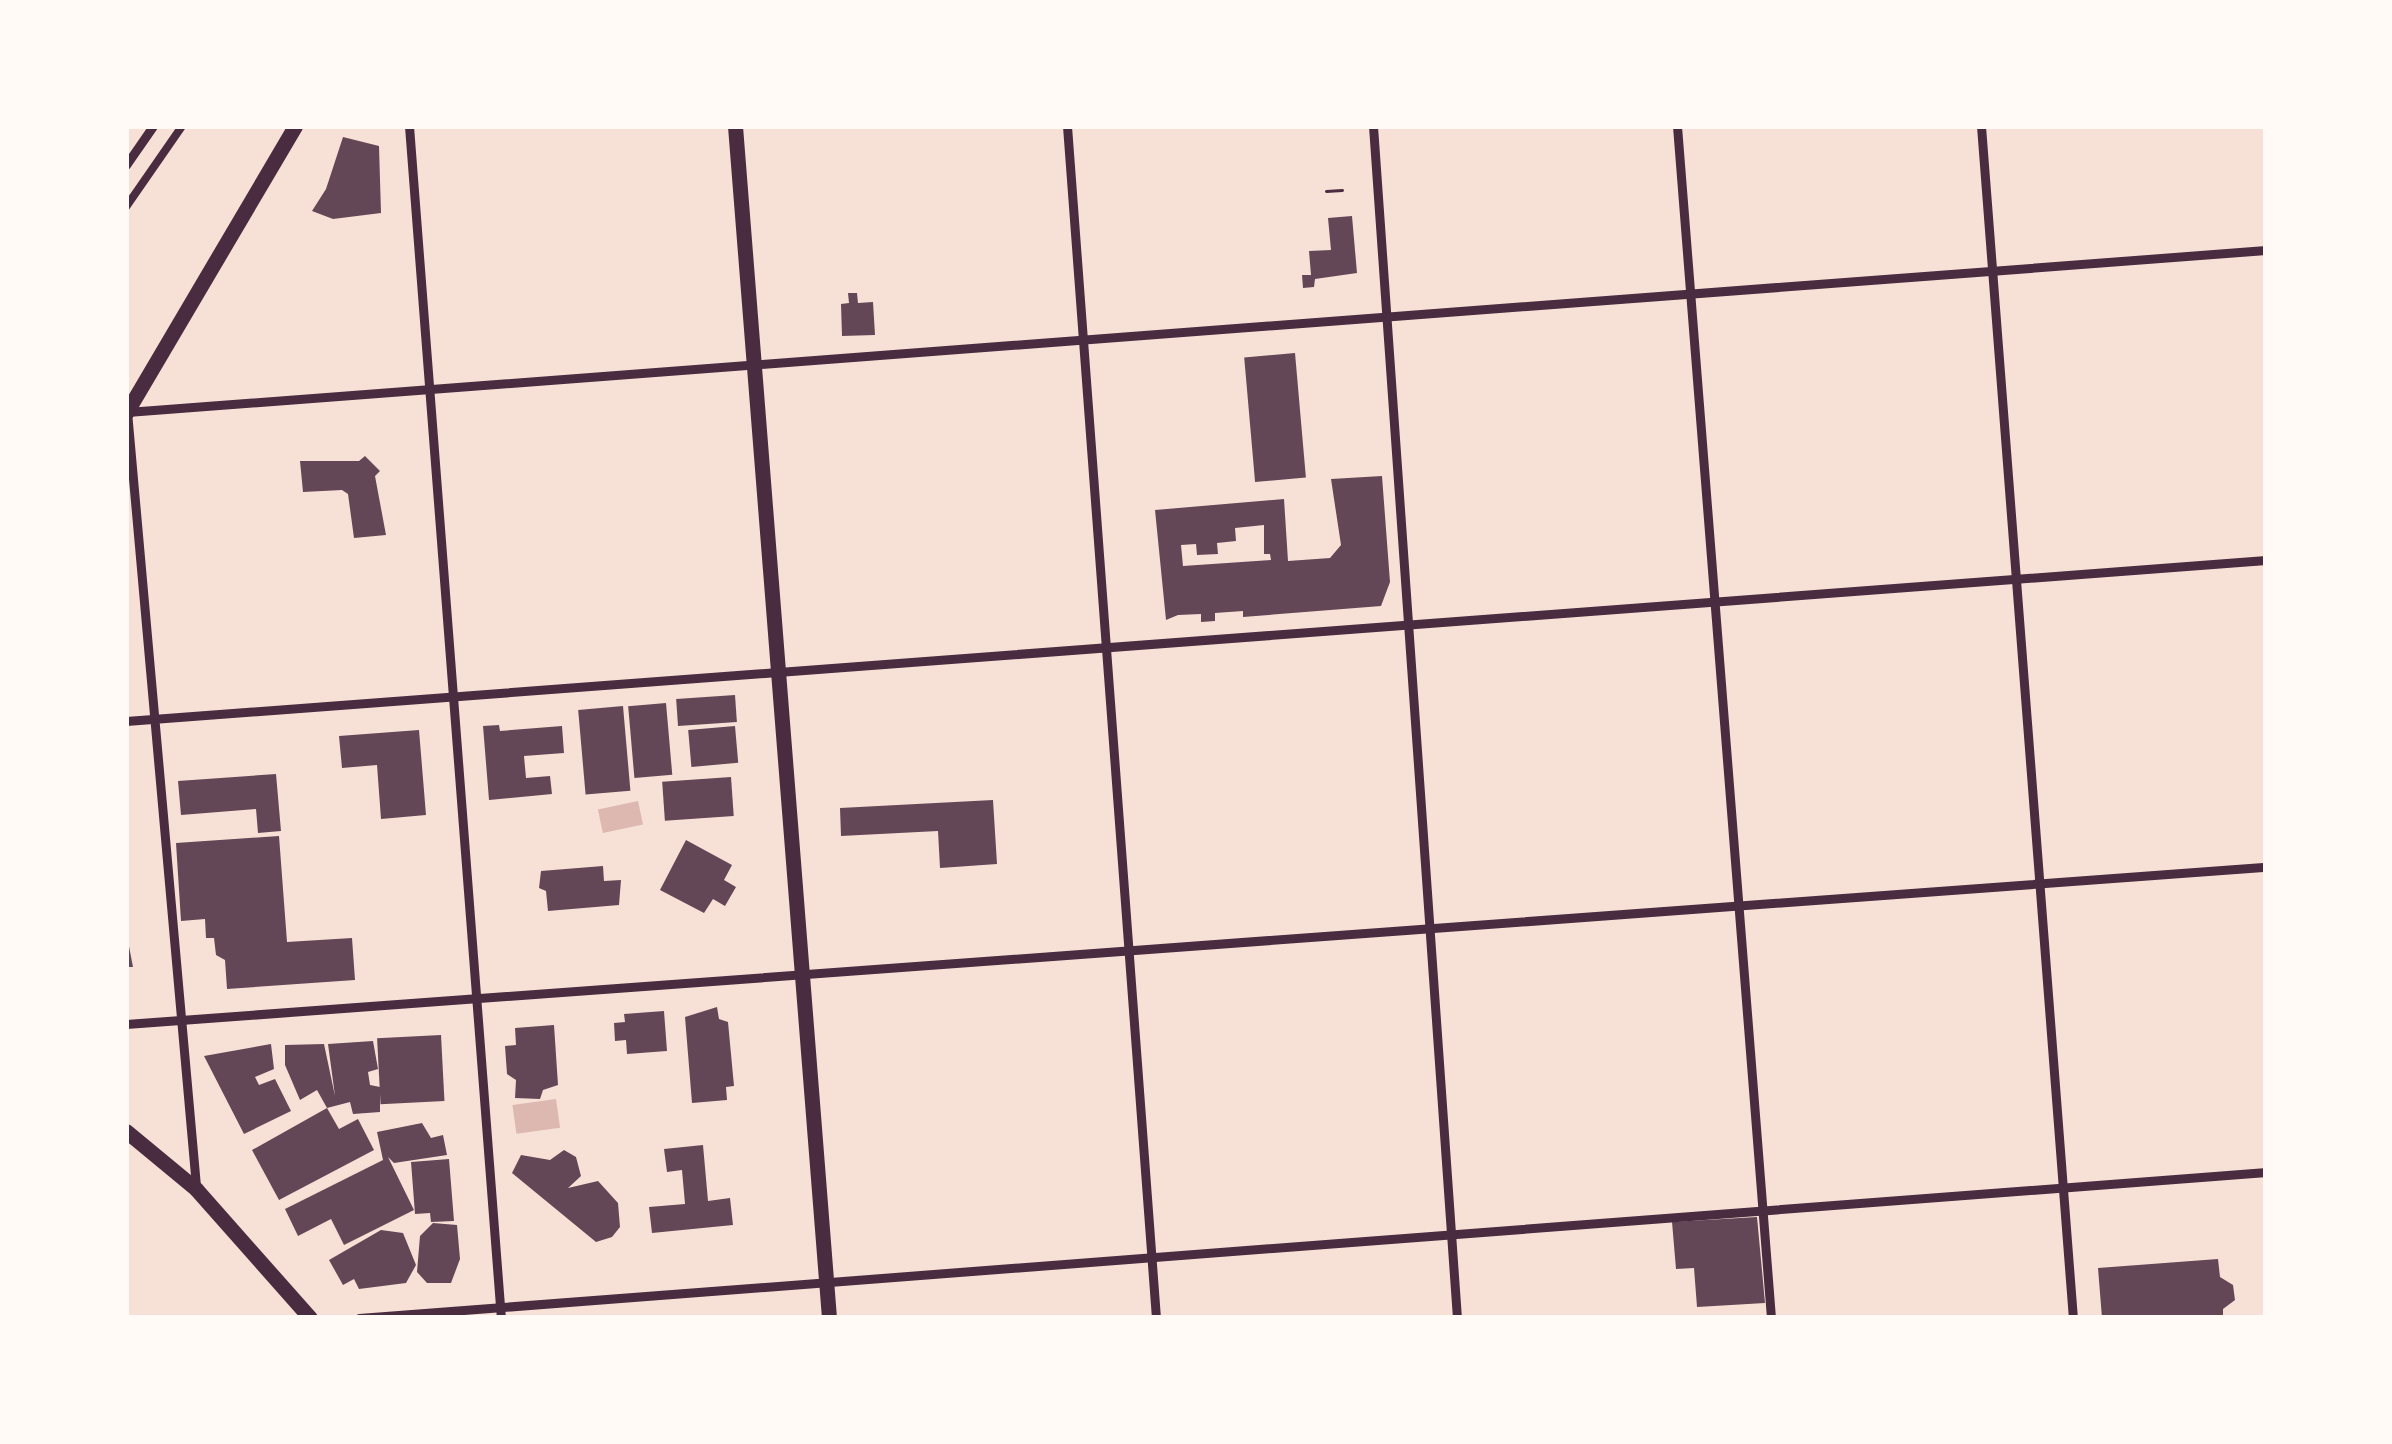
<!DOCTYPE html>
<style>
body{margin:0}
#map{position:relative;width:2392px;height:1444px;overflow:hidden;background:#f7e1d7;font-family:"PT Serif",serif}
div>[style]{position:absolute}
.water>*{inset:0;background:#dcb8b0;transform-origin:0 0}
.building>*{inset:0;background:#644757;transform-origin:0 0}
.path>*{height:3px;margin:-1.5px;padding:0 1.5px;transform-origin:1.5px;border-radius:1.5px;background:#4a2c40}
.pedestrian>*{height:8px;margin:-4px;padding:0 4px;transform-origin:4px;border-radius:4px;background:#4a2c40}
.minor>*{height:9px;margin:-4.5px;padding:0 4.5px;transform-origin:4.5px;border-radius:4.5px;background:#4a2c40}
.primary>*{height:15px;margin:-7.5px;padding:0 7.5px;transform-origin:7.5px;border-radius:7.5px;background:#4a2c40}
span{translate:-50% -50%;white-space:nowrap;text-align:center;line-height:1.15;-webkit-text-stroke:12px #fffaf5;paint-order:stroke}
.frame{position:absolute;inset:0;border:129px solid #fffaf5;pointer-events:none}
</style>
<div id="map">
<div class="water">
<div style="left:638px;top:801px;width:24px;height:41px;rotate:78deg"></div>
<div style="left:556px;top:1099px;width:29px;height:44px;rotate:82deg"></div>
</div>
<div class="building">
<div style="clip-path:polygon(343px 137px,379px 146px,381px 213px,333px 219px,312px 211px,326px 189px)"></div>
<div style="clip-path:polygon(1352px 216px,1357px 273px,1315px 279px,1314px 287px,1303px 288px,1302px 275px,1311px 275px,1309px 251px,1331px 250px,1328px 218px)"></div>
<div style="clip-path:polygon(848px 293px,857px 293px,858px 303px,873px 302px,875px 335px,842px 336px,841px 304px,849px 303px)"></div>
<div style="left:1295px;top:353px;width:125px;height:51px;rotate:85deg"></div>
<div style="clip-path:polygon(365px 456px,380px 471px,375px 476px,386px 535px,354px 538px,348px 494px,342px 490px,303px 492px,300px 461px,359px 461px)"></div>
<div style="clip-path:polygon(evenodd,1382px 476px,1390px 582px,1381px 606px,1243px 617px,1243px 611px,1215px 613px,1215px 621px,1201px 622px,1201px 614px,1178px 615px,1166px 620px,1155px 510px,1284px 499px,1288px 561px,1330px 558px,1341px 545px,1331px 479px,1382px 476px,1264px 525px,1264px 554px,1270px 554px,1271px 560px,1183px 566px,1181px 545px,1196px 544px,1197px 555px,1218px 554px,1217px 543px,1236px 541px,1235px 528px,1264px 525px)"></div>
<div style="left:735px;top:695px;width:27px;height:59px;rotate:86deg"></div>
<div style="left:666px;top:703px;width:72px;height:38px;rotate:85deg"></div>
<div style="left:623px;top:706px;width:85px;height:45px;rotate:85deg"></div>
<div style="clip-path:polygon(499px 725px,500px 731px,562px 726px,564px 753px,524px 756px,526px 778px,550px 776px,552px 794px,489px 800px,483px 726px)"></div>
<div style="left:735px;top:726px;width:37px;height:47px;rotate:85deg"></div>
<div style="clip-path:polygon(419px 730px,426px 815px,381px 819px,377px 765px,342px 768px,339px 736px)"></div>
<div style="clip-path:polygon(276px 774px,281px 831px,258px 833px,256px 809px,181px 815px,178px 781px)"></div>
<div style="left:731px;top:777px;width:39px;height:69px;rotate:86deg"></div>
<div style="clip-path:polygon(993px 800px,997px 864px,940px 868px,938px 831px,841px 836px,840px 808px)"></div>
<div style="clip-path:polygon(279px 836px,287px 942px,352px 938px,355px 980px,227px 989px,225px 960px,216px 955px,214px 938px,206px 938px,205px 919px,181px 921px,176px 843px)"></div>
<div style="clip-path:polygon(686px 840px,732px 865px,724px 880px,736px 887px,725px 906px,713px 899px,704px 913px,660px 890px)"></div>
<div style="clip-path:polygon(603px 866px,604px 881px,621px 880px,619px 905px,548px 911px,546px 891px,539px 888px,541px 871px)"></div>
<div style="clip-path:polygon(126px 931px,133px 967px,126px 967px)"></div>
<div style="clip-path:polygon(717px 1007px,719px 1019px,728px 1022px,734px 1086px,726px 1087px,727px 1100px,692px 1103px,685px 1017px)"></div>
<div style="clip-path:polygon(664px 1011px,667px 1051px,627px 1054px,626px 1040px,615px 1041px,614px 1023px,625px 1022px,624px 1014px)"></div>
<div style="clip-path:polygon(554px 1025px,558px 1085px,543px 1090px,540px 1099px,515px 1098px,516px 1080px,507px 1074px,505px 1046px,516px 1045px,515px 1028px)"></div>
<div style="left:441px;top:1035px;width:66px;height:64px;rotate:87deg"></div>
<div style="clip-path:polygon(373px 1041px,378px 1069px,368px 1072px,370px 1085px,380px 1087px,380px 1112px,353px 1114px,350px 1102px,327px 1108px,317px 1090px,300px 1100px,285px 1065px,285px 1045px,324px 1044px,335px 1096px,328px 1044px)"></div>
<div style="clip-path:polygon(271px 1044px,274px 1069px,255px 1077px,259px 1085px,275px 1079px,291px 1111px,244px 1134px,204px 1056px)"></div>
<div style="clip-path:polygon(327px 1108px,339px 1129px,358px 1119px,374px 1150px,279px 1200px,252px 1150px)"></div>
<div style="clip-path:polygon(422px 1123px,431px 1138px,443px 1135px,447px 1155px,394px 1163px,388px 1157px,414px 1210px,344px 1245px,331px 1219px,298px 1236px,285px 1209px,383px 1160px,377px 1132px)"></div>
<div style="clip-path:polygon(703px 1145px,708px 1201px,730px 1198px,733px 1225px,652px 1233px,649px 1207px,685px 1204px,682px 1170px,667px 1172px,664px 1149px)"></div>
<div style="clip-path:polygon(564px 1150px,576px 1157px,581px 1176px,568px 1188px,598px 1181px,618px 1203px,620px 1227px,612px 1237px,596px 1242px,512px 1173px,521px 1155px,550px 1160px)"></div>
<div style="clip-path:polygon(449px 1159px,454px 1221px,431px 1222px,430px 1213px,415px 1214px,411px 1162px)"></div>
<div style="clip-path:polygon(1757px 1217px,1765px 1303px,1697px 1307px,1694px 1268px,1676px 1269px,1672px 1222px)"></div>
<div style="clip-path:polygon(433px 1223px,457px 1225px,460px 1259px,451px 1283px,427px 1283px,417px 1272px,420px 1236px)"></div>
<div style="clip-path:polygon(381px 1230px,403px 1233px,416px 1265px,406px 1283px,359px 1289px,354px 1279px,343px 1285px,329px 1260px)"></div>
<div style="clip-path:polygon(2218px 1259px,2220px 1277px,2233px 1285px,2235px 1300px,2223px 1309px,2223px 1318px,2102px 1318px,2098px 1268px)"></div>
</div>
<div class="path">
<div style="left:1326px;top:191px;width:16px;rotate:-4deg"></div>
</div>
<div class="pedestrian">
<div style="left:126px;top:207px;width:98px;rotate:-55.3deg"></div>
</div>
<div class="minor">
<div style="left:409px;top:126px;width:1196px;rotate:85.59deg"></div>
<div style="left:1067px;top:126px;width:1195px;rotate:85.73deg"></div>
<div style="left:1373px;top:126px;width:1195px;rotate:85.97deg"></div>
<div style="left:1677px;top:126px;width:1196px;rotate:85.49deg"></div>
<div style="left:1981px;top:126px;width:1196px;rotate:85.59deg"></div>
<div style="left:126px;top:165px;width:47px;rotate:-55.3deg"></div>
<div style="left:126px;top:721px;width:2146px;rotate:-4.3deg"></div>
<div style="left:126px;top:1024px;width:2146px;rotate:-4.2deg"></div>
<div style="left:196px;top:1186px;width:777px;rotate:-95.09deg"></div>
<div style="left:127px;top:412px;width:2145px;rotate:-4.33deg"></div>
<div style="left:359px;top:1318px;width:1913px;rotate:-4.38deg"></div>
</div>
<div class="primary">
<div style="left:735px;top:126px;width:1196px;rotate:85.49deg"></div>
<div style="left:126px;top:413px;width:333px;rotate:-59.5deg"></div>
<div style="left:126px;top:1131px;width:91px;rotate:39.6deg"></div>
<div style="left:196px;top:1189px;width:172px;rotate:48.5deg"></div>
</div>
<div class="frame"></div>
</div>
